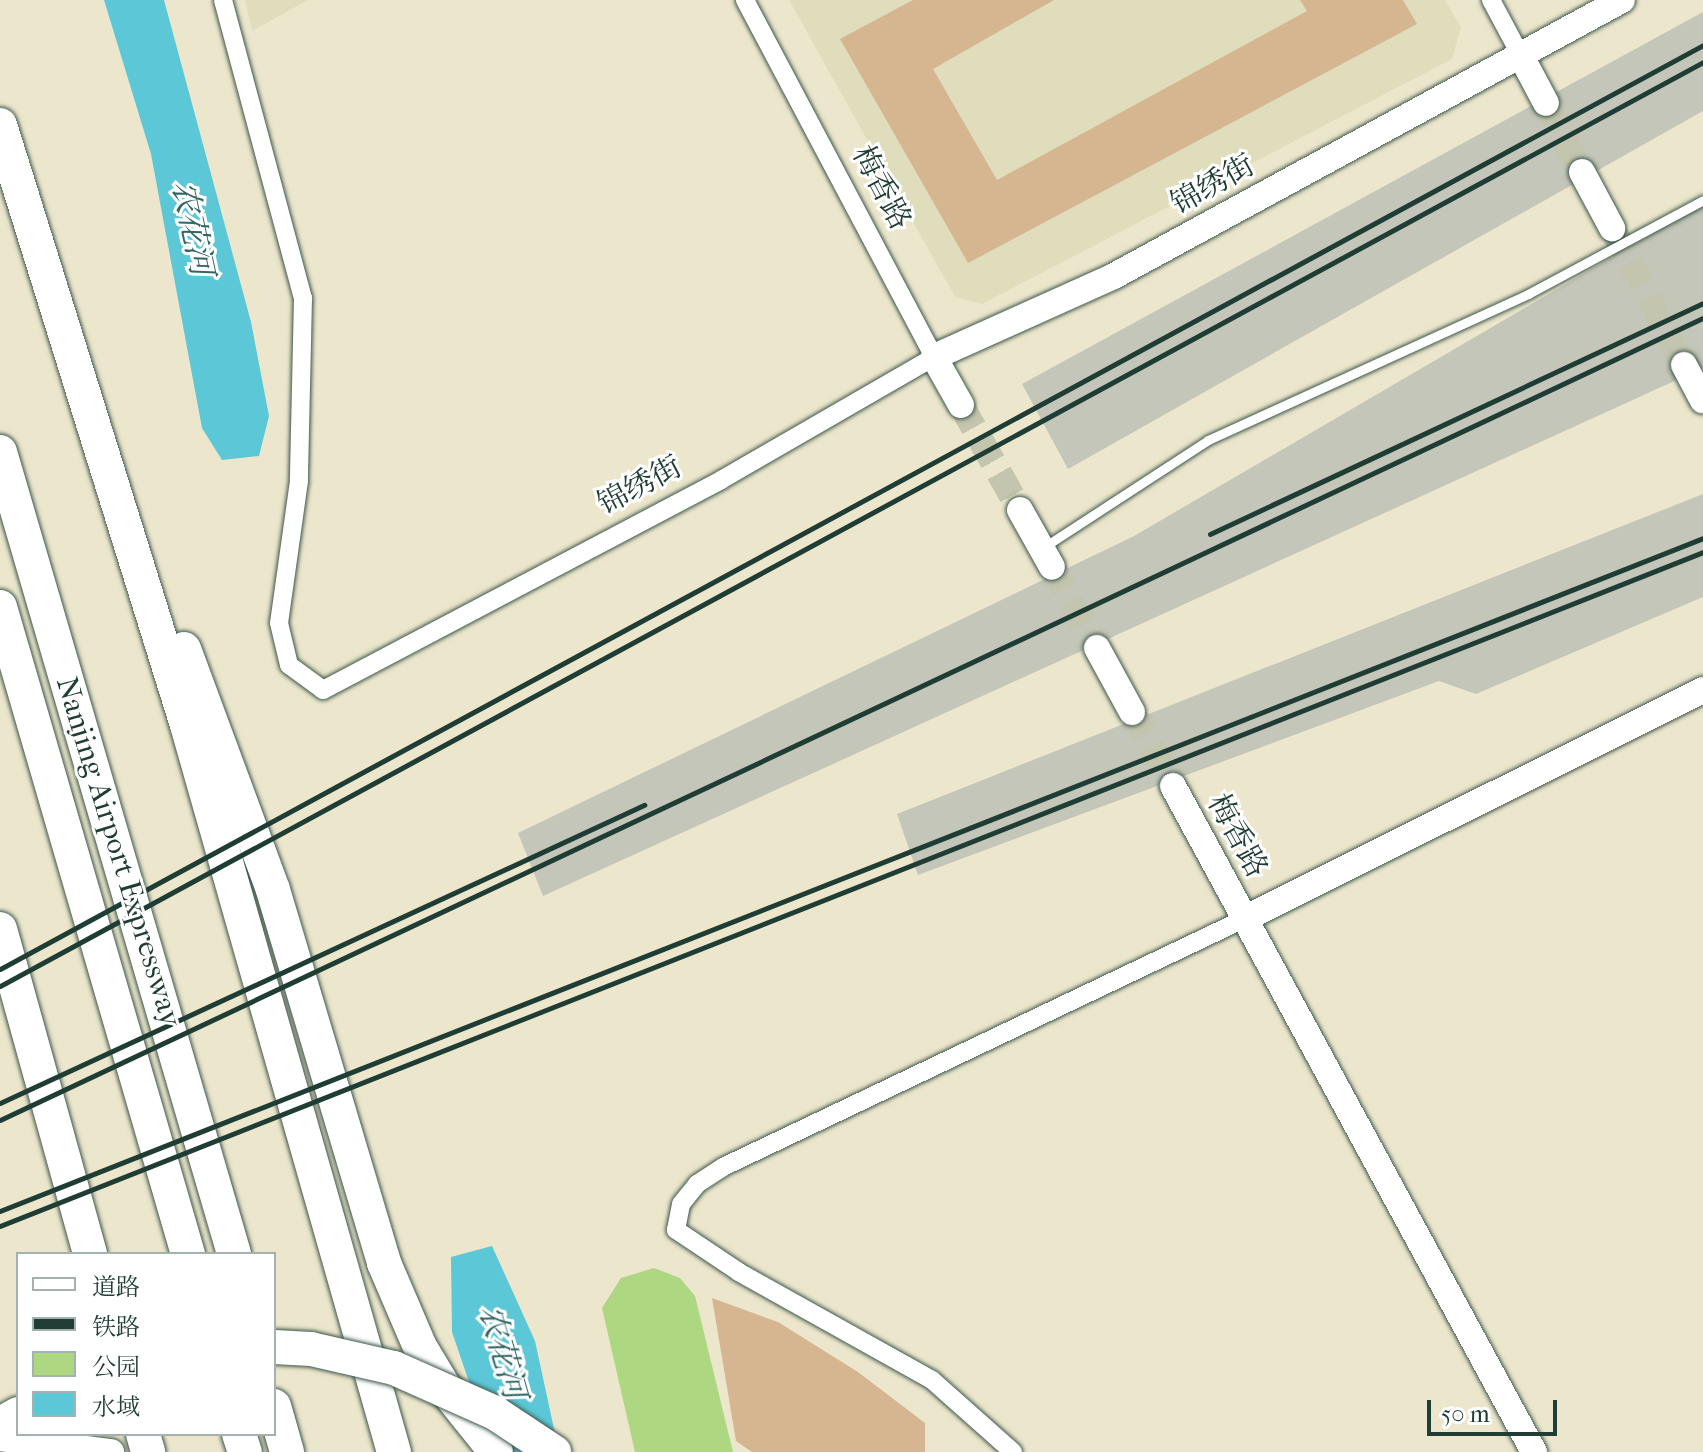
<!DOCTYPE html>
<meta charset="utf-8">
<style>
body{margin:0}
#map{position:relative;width:1703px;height:1452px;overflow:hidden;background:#ece7cc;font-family:"IM FELL French Canon","Noto Serif SC",serif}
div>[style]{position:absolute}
.built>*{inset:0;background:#dfddbb}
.industrial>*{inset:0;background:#c3c6b9}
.green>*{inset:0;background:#aed782}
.water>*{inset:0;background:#5cc7d7}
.building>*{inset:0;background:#d6b690}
.secondary-tunnel>*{height:26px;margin-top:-13px;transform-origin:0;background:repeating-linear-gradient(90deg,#c3c5ae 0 26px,transparent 0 39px)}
.roads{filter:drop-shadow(0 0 2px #3e564b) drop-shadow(0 0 2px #3e564b)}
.lane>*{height:9px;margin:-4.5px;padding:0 4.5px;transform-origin:4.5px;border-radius:4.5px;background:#fff}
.street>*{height:18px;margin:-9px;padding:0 9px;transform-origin:9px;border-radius:9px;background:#fff}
.secondary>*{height:26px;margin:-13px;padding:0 13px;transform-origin:13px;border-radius:13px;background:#fff}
.highway>*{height:34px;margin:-17px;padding:0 17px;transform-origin:17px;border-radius:17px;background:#fff}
.rail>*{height:5px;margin:-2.5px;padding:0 2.5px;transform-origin:2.5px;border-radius:2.5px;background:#1f3d34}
.bridges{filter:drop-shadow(0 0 2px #3e564b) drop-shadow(0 0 2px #3e564b)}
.highway-bridge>*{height:34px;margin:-17px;padding:0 17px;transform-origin:17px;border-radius:17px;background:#fff}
span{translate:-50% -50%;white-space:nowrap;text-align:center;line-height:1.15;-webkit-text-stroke:6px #fff;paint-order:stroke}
.street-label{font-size:30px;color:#1f3d34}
.water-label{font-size:32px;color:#316665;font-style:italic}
.legend{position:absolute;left:16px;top:1252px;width:260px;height:184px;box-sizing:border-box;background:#fff;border:2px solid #a5b1ae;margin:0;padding:10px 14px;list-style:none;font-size:24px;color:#1f3d34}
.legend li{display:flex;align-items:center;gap:16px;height:40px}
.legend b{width:40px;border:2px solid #a5b1ae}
.scale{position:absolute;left:1427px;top:1400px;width:130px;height:36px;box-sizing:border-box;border:4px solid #1f3d34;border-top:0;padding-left:10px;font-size:24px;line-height:28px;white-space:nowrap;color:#1f3d34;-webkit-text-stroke:6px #fff;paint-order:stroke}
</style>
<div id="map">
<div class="built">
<div style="clip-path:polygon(245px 0,308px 0,252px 31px)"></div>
<div style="clip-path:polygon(789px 0,1445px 0,1461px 27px,1452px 59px,982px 304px,955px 297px)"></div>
</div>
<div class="industrial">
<div style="clip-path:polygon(1703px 12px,1703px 111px,1068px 469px,1022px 384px)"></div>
<div style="clip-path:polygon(1703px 204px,1703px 368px,543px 896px,518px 833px,1134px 536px)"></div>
<div style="clip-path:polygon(1703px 494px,1703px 597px,1476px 694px,1439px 681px,918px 875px,897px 814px)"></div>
</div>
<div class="green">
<div style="clip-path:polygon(654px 1268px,680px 1278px,695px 1296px,733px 1452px,635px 1452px,602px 1308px,621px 1278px)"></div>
</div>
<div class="water">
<div style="clip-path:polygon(104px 0,164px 0,251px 322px,269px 416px,259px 456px,222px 460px,202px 428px,151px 154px)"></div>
<div style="clip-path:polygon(492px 1246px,535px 1341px,559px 1452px,493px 1452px,452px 1332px,451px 1257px)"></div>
</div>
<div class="building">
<div style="clip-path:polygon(913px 0,1054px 0,933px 69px,997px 180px,1307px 11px,1300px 0,1403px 0,1417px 24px,968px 263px,840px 39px)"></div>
<div style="clip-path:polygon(712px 1298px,778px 1322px,858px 1372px,925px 1423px,925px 1452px,752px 1452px,736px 1441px)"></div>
</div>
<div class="secondary-tunnel">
<div style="left:1546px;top:103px;width:78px;rotate:62.4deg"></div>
<div style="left:1612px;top:228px;width:155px;rotate:62.3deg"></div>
<div style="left:961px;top:405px;width:120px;rotate:60.7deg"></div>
<div style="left:1052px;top:567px;width:93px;rotate:60.9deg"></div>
<div style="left:1132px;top:712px;width:85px;rotate:61deg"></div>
</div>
<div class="roads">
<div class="lane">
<div style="left:1044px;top:547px;width:196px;rotate:-33.1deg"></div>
<div style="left:1208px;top:440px;width:352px;rotate:-24.5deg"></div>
<div style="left:1528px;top:294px;width:199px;rotate:-28.2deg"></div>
</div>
<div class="street">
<div style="left:223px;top:0;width:309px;rotate:75deg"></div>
<div style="left:303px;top:298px;width:183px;rotate:91.3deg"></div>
<div style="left:299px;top:481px;width:143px;rotate:98deg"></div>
<div style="left:279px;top:623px;width:43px;rotate:76.6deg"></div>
<div style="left:289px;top:665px;width:42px;rotate:36.3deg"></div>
<div style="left:323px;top:690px;width:450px;rotate:-27.8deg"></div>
<div style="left:721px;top:480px;width:246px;rotate:-30deg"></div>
<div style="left:934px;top:357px;width:404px;rotate:-117.9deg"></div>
<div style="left:1491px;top:0;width:64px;rotate:61.8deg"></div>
<div style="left:1013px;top:1452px;width:108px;rotate:-138.4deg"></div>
<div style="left:932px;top:1380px;width:221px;rotate:-150.8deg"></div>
<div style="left:739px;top:1272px;width:76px;rotate:-146.3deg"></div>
<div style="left:676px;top:1230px;width:26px;rotate:-79deg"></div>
<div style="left:681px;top:1204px;width:26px;rotate:-51deg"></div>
<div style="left:697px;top:1184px;width:31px;rotate:-33deg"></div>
<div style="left:723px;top:1167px;width:579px;rotate:-25.46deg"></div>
</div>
<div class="secondary">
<div style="left:1521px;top:56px;width:53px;rotate:62deg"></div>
<div style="left:1582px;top:172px;width:64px;rotate:61.8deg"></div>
<div style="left:1684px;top:365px;width:40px;rotate:62deg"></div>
<div style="left:961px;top:405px;width:55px;rotate:-119.4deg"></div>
<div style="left:934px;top:357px;width:197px;rotate:-24.2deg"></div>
<div style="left:1114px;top:276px;width:578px;rotate:-28.52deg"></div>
<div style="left:1020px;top:510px;width:65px;rotate:60.7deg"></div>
<div style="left:1097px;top:648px;width:73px;rotate:61.3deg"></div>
<div style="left:1173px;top:786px;width:758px;rotate:61.54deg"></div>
<div style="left:1246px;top:918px;width:511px;rotate:-26.51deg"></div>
<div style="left:0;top:1438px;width:112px;rotate:7.2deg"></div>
</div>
<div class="highway">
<div style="left:0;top:125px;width:628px;rotate:72.69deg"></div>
<div style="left:187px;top:725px;width:756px;rotate:74.11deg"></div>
<div style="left:0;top:452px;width:835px;rotate:73.73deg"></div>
<div style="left:0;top:607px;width:674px;rotate:73.8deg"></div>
<div style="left:184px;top:649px;width:257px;rotate:69.7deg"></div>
<div style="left:273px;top:890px;width:389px;rotate:73.4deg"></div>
<div style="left:384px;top:1263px;width:91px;rotate:66.8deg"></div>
<div style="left:420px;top:1347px;width:47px;rotate:59deg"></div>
<div style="left:444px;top:1387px;width:83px;rotate:51.3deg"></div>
<div style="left:0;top:929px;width:337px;rotate:74.5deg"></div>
<div style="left:274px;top:1406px;width:48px;rotate:74.2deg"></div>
<div style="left:0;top:1424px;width:21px;rotate:-29deg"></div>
<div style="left:143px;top:1434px;width:19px;rotate:74deg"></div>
<div style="left:239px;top:1434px;width:19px;rotate:72deg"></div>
</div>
</div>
<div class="rail">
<div style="left:1210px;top:534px;width:544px;rotate:-25.11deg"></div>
<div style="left:0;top:969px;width:1938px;rotate:-28.48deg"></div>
<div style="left:0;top:986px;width:1938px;rotate:-28.48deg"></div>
<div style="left:0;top:1103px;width:710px;rotate:-24.83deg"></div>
<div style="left:0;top:1120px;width:1882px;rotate:-25.22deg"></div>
<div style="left:0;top:1211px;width:1831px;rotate:-21.56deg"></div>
<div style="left:0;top:1226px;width:1832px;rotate:-21.59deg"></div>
</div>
<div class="bridges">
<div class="highway-bridge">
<div style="left:274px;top:1347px;width:37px;rotate:3deg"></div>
<div style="left:311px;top:1349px;width:85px;rotate:12.9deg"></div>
<div style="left:394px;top:1368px;width:111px;rotate:24deg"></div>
<div style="left:495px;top:1413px;width:71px;rotate:33.5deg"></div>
</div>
</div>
<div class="street-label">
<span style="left:1213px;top:185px;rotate:-29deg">锦绣街</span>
<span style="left:881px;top:188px;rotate:62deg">梅香路</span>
<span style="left:640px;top:486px;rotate:-28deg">锦绣街</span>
<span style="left:1237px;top:836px;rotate:61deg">梅香路</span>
<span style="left:118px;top:852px;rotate:73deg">Nanjing Airport Expressway</span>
</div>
<div class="water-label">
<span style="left:192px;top:228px;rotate:78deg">农花河</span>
<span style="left:502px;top:1352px;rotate:74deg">农花河</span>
</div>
<ul class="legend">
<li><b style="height:10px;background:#fff"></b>道路</li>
<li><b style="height:10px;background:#1f3d34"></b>铁路</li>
<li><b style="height:22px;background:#aed782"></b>公园</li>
<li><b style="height:22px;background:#5cc7d7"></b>水域</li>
</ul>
<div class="scale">50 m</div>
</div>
